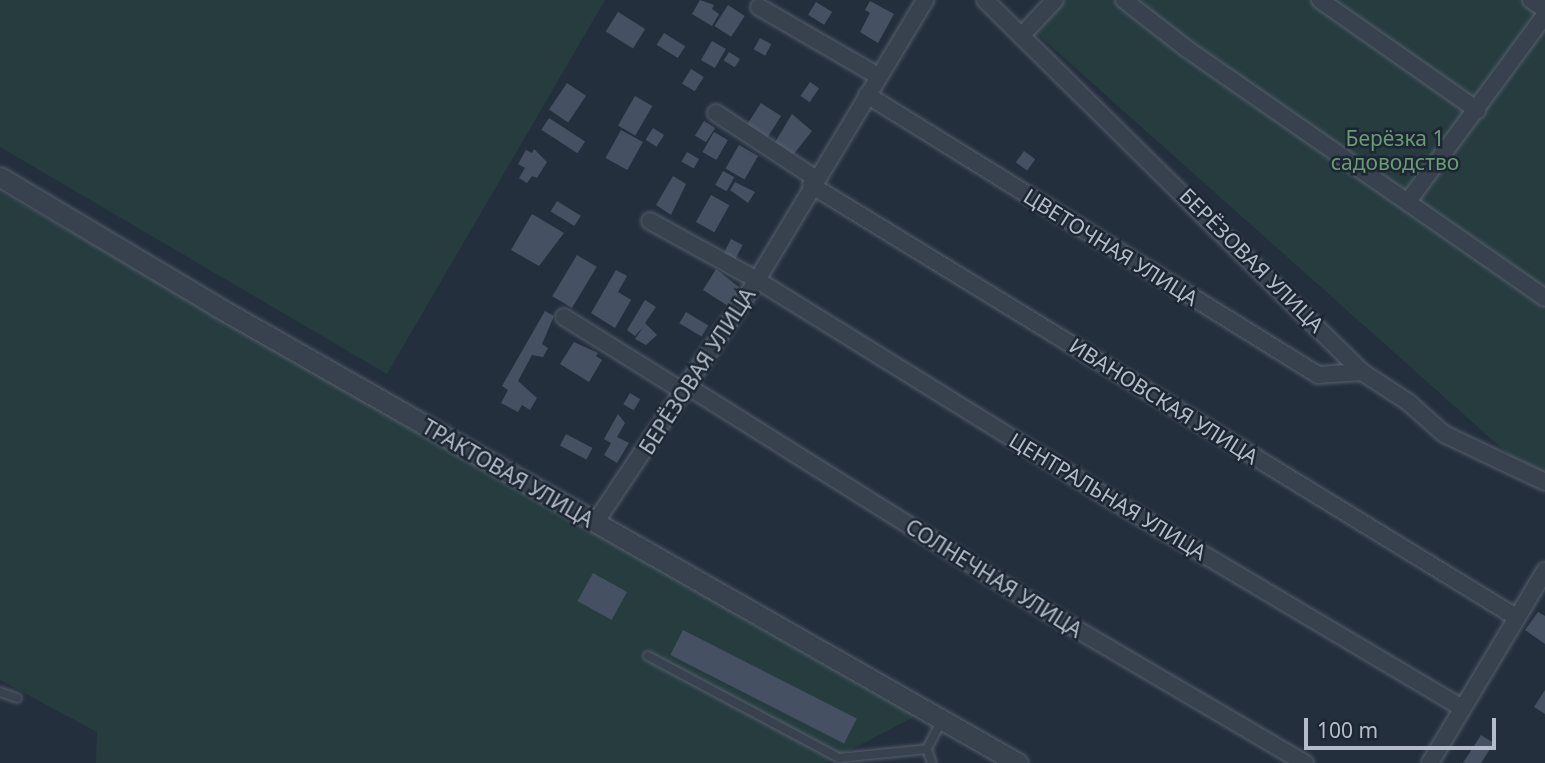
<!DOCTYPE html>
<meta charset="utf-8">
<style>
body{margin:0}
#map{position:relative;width:1545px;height:763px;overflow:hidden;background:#242f3e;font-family:"Noto Sans",sans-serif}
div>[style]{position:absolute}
.green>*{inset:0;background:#263c3f}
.building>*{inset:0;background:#455162;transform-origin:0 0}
.roads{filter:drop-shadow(0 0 2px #565f6c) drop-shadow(0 0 2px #565f6c)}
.service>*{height:8px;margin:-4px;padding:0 4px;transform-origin:4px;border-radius:4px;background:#38414e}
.minor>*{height:16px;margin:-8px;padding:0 8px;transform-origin:8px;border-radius:8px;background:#38414e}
.tertiary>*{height:19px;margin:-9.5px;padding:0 9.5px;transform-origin:9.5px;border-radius:9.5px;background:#38414e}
span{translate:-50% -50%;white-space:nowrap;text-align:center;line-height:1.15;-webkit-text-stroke:5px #1d2633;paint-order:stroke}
.park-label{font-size:21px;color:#6b9a76}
.street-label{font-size:21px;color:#b4bcc9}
.scale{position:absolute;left:1304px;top:718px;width:192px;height:32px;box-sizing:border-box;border:4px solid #b4bcc9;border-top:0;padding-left:9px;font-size:21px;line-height:24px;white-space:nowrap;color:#b4bcc9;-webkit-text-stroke:5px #1d2633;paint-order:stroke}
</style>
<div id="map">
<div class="green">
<div style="clip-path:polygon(0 0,605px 0,387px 374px,0 147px)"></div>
<div style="clip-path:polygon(1043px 0,1545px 0,1545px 487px,1026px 24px)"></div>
<div style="clip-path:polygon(0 192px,925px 711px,826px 763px,96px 763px,97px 732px,0 680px)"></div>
</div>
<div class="building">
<div style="clip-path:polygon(700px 0,714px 5px,712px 9px,719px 14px,712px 26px,692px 14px)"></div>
<div style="clip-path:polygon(870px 1px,894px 14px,878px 43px,860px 32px,870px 13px,865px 10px)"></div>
<div style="left:816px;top:2px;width:19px;height:15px;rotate:32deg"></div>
<div style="left:728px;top:5px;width:20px;height:25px;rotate:33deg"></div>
<div style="left:618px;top:12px;width:32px;height:23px;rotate:32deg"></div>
<div style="left:664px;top:33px;width:25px;height:14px;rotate:32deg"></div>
<div style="left:760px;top:38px;width:13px;height:13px;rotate:29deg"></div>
<div style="left:712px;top:41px;width:16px;height:22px;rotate:30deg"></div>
<div style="left:729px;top:52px;width:13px;height:10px;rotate:32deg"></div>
<div style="left:691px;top:69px;width:15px;height:17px;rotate:32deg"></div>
<div style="left:810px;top:82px;width:11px;height:17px;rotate:34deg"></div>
<div style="left:567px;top:83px;width:23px;height:32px;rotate:34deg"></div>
<div style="left:635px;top:96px;width:20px;height:34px;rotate:30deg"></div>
<div style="left:761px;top:103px;width:24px;height:26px;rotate:33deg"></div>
<div style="clip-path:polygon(792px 114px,812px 131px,793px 155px,774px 144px)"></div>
<div style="left:549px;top:118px;width:43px;height:14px;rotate:33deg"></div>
<div style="left:704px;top:121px;width:13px;height:17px;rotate:32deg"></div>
<div style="left:653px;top:128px;width:13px;height:14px;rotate:32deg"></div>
<div style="left:621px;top:130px;width:25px;height:32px;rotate:29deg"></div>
<div style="left:714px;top:132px;width:16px;height:23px;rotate:30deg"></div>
<div style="left:739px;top:145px;width:22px;height:27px;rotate:30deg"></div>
<div style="clip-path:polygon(534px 149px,547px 162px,537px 178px,532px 176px,527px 183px,519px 178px,525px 168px,518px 164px,526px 150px,532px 153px)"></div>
<div style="left:1024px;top:151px;width:14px;height:14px;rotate:36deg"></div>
<div style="left:687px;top:152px;width:14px;height:11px;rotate:30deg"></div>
<div style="left:723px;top:171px;width:13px;height:16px;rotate:29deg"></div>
<div style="clip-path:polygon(673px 176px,686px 184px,671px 215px,656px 205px)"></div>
<div style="clip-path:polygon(735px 182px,755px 192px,748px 203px,730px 190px)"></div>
<div style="left:711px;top:195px;width:21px;height:31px;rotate:29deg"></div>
<div style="left:557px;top:201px;width:28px;height:12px;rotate:32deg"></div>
<div style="clip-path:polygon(532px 214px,564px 233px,539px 266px,511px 250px)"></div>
<div style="left:731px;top:239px;width:13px;height:17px;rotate:27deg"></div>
<div style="left:577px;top:255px;width:23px;height:48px;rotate:31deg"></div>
<div style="clip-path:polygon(716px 269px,740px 288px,728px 306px,703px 290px)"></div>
<div style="clip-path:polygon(616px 270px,627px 276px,618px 292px,631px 300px,615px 328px,591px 313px)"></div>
<div style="clip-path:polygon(645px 300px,656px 307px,645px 323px,657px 335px,646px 345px,635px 339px,644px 326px,635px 336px,627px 330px)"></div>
<div style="clip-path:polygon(545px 311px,554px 316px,542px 344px,548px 348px,543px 357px,532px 355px,518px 381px,537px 398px,530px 410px,522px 405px,518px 412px,501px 403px,508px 390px,502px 386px)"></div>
<div style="left:686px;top:312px;width:26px;height:13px;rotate:31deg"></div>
<div style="clip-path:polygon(574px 342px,598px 353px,596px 356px,602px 360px,589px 382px,560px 364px)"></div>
<div style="left:630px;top:393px;width:12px;height:13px;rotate:31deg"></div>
<div style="clip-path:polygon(618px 414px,625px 423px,617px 437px,629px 443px,617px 463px,604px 455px,611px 443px,604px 439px)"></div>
<div style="left:566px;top:434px;width:30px;height:13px;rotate:28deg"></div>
<div style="left:593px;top:573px;width:39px;height:32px;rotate:29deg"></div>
<div style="clip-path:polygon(1538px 612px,1545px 616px,1545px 644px,1525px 630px)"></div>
<div style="left:683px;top:630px;width:195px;height:28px;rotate:27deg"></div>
<div style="clip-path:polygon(1545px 690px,1545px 714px,1534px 707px)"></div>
<div style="clip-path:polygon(1481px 735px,1494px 743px,1481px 763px,1463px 763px)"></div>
</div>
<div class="roads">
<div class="service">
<div style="left:648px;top:656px;width:217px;rotate:28.1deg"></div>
<div style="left:839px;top:758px;width:88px;rotate:-5.8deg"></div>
<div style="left:0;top:692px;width:18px;rotate:19deg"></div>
<div style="left:932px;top:763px;width:15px;rotate:-110deg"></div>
<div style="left:927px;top:749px;width:33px;rotate:-63deg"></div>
</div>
<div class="minor">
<div style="left:985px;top:0;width:530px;rotate:44.62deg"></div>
<div style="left:1362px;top:372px;width:55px;rotate:33.1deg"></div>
<div style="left:1408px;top:402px;width:48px;rotate:41.6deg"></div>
<div style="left:1444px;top:434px;width:112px;rotate:25.4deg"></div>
<div style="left:1124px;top:0;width:80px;rotate:37.9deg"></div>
<div style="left:1187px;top:49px;width:436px;rotate:34.8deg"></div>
<div style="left:1320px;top:0;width:192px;rotate:35deg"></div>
<div style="left:1531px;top:0;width:17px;rotate:33deg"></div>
<div style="left:759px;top:7px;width:138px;rotate:30.1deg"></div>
<div style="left:1022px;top:35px;width:48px;rotate:-46.7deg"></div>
<div style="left:867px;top:95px;width:531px;rotate:31.83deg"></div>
<div style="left:1318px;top:375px;width:44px;rotate:-3.9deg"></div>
<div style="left:716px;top:113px;width:118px;rotate:33.3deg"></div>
<div style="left:811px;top:185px;width:827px;rotate:31.5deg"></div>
<div style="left:1409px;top:200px;width:230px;rotate:-53.7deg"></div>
<div style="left:650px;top:221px;width:122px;rotate:28.9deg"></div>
<div style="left:757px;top:280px;width:410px;rotate:31.8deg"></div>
<div style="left:1105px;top:496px;width:415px;rotate:30.7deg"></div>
<div style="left:564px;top:317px;width:142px;rotate:32deg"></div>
<div style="left:687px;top:386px;width:427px;rotate:32.1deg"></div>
<div style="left:1049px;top:613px;width:297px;rotate:30.4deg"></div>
<div style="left:595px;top:523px;width:292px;rotate:-56.3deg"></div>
<div style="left:757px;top:280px;width:327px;rotate:-59deg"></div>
<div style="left:1430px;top:763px;width:224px;rotate:-59.1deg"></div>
</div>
<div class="tertiary">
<div style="left:0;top:177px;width:252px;rotate:30.8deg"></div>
<div style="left:216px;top:306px;width:923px;rotate:29.68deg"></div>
</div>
</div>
<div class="park-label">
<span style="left:1395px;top:150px">Берёзка 1<br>садоводство</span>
</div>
<div class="street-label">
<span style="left:1111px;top:247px;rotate:32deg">ЦВЕТОЧНАЯ УЛИЦА</span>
<span style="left:1252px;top:260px;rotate:45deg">БЕРЁЗОВАЯ УЛИЦА</span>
<span style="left:697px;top:371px;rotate:-57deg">БЕРЁЗОВАЯ УЛИЦА</span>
<span style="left:1164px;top:401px;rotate:32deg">ИВАНОВСКАЯ УЛИЦА</span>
<span style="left:508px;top:473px;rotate:30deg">ТРАКТОВАЯ УЛИЦА</span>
<span style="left:1108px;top:496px;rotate:31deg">ЦЕНТРАЛЬНАЯ УЛИЦА</span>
<span style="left:994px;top:578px;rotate:32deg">СОЛНЕЧНАЯ УЛИЦА</span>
</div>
<div class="scale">100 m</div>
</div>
